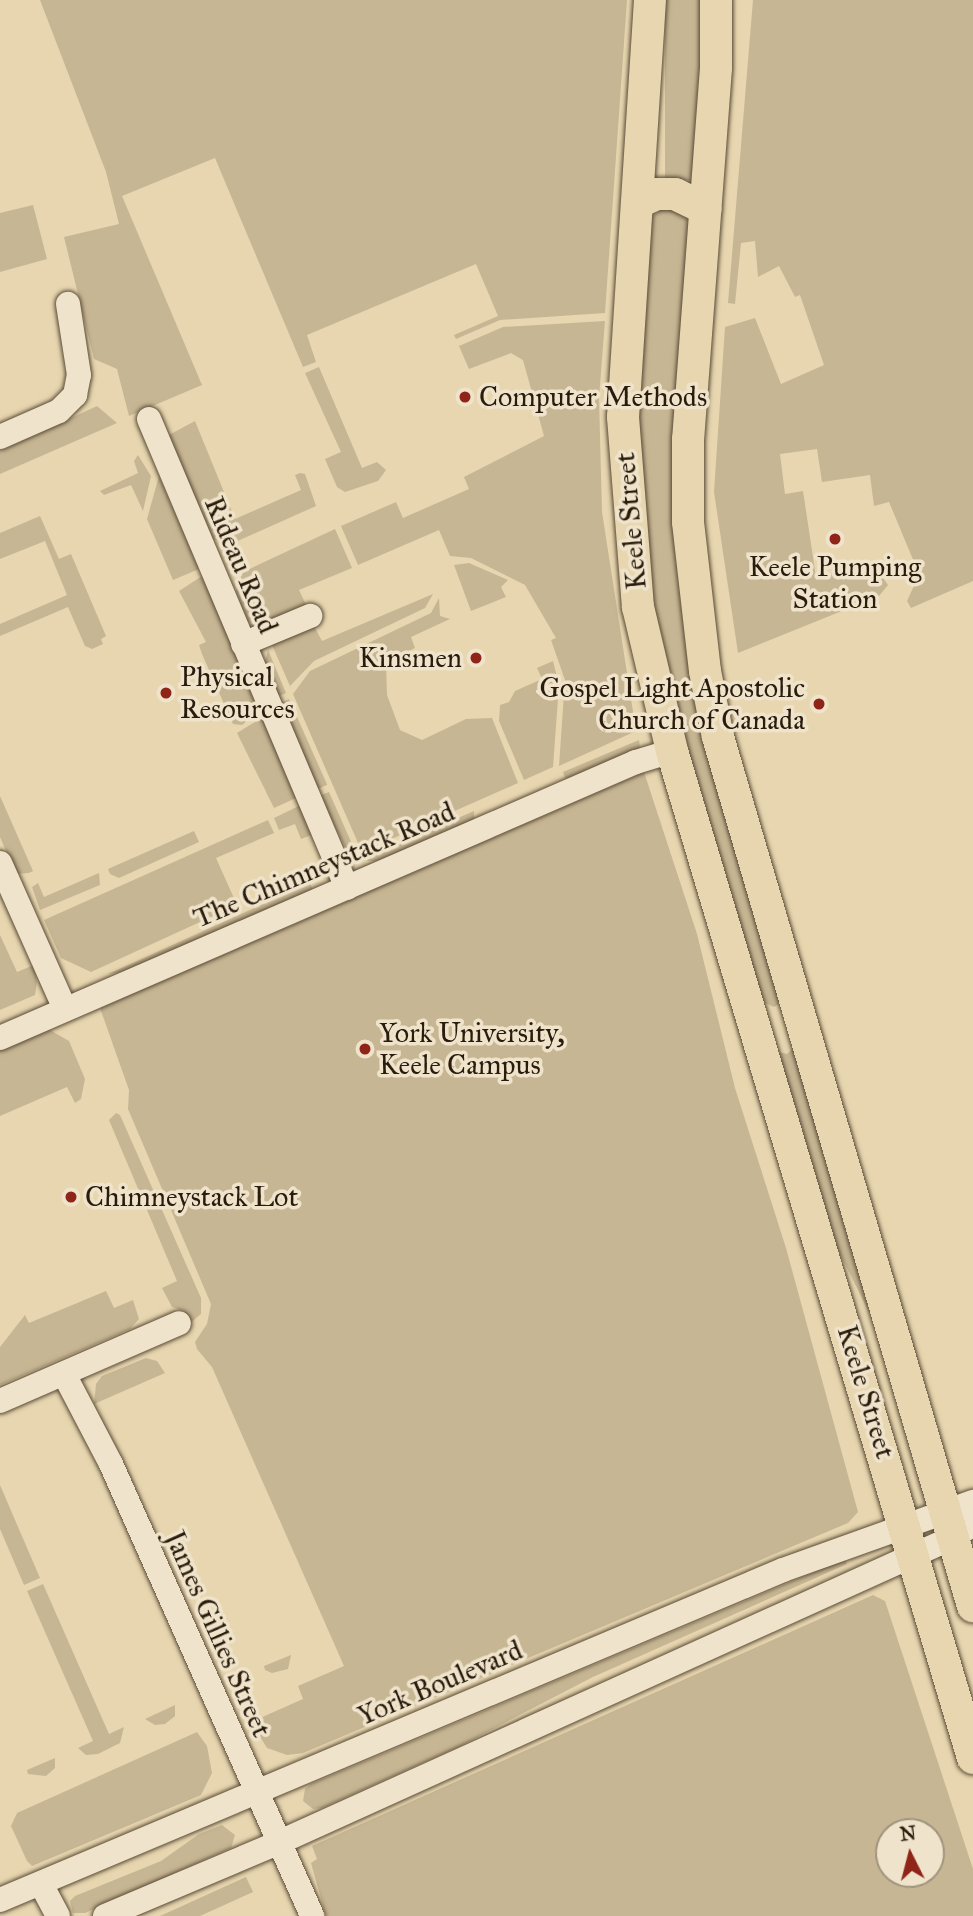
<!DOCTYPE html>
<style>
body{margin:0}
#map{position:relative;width:973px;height:1916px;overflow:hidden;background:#e7d6af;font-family:"IM FELL Great Primer",serif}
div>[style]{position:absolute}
.green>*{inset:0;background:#c7b693;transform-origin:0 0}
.roads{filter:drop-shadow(0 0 2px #594a36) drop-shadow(0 0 2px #594a36)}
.minor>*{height:24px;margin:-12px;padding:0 12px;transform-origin:12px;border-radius:12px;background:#efe4cb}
.major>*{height:32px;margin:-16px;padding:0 16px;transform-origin:16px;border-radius:16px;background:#e7d6af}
.dots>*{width:19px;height:19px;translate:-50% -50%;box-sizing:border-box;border:4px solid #efe4cb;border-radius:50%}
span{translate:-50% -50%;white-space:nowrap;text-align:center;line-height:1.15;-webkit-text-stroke:7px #efe4cb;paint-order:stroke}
.poi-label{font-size:28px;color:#2a1c0d}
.left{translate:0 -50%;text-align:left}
.right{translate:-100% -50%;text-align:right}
.street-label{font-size:28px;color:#2a1c0d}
.north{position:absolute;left:875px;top:1818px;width:70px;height:70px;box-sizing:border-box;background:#efe4cb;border:2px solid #a0947f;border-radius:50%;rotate:354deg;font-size:19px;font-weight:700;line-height:28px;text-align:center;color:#2a1c0d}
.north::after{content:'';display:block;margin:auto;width:24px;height:32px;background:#8f2418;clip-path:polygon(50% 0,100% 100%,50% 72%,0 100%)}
</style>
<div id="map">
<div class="green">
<div style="clip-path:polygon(40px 0,627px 0,605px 313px,500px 320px,456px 339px,454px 335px,498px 316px,476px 264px,307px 335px,316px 362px,303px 367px,215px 158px,122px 196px,202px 385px,129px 416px,117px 369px,94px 359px,64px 237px,119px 224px,106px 172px)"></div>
<div style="left:665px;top:0;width:40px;height:180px"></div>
<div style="clip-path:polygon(753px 0,973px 0,973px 581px,911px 608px,907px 601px,918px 577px,914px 562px,889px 502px,874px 506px,870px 475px,822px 482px,817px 449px,780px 454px,785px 494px,803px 491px,816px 577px,876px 568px,888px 585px,879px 596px,738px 653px,714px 492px,725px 327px,755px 318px,781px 384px,824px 365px,800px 295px,795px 297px,779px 266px,758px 277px,755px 241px,741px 243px,735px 304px,728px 303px)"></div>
<div style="clip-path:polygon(33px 205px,47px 259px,0 272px,0 213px)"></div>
<div style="clip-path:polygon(663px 208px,682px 212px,691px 226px,677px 440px,782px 1002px,774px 1007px,763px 1002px,679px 725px,654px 621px,635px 425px,649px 220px)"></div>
<div style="clip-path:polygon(605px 321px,599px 398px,602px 512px,636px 731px,559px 766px,565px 680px,551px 640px,556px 638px,525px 585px,471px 558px,450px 556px,439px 530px,358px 565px,341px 526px,396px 502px,403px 518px,469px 489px,464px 477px,544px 436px,523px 360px,511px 353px,469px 369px,459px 346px,503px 327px)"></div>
<div style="clip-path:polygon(319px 367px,362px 468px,377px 462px,386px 470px,378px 481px,345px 492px,337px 487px,325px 459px,341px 452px,305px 373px)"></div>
<div style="clip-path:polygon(97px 406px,117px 423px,0 474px,0 451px)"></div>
<div style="clip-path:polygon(195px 421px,235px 519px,301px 490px,295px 475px,300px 473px,305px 474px,316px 506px,233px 543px,210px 539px,167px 436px)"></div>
<div style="clip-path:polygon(138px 455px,151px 476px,143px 511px,131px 485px,104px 495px,100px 491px,138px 473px,134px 461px)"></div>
<div style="clip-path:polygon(159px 476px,199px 569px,173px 580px,147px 519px)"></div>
<div style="clip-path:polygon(40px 516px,59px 559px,71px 554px,106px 636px,101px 639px,103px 644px,92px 649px,85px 646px,68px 607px,0 636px,0 624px,67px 595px,45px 541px,0 559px,0 533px)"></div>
<div style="clip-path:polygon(335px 529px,352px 568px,299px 590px,307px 607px,256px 625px,247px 621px,236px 591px,243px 572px)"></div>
<div style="clip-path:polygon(469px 563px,508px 580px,501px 587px,506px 597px,471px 611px,454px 565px)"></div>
<div style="clip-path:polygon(202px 576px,260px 710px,242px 725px,233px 724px,202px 654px,199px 645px,206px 642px,179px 591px)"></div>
<div style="clip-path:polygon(433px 594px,425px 608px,314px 661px,290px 686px,272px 645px,314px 626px,322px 641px)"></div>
<div style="clip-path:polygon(439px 598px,440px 616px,450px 619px,411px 637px,415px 648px,386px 662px,387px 695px,400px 730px,422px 740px,466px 719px,492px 718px,518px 783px,362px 852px,293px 694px,310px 671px,431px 613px)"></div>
<div style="clip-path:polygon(268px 650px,286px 693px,277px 697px,264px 666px)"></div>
<div style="clip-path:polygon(553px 661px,559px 685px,553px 767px,524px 780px,499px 721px,500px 705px,509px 702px,515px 691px,542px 679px,537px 668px)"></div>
<div style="left:289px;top:699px;width:94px;height:11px;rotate:66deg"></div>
<div style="clip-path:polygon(263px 717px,298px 797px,274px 808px,237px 733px)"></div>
<div style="clip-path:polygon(639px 740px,640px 748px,571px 779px,565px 778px,563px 772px)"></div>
<div style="clip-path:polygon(644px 772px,697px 934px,735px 1088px,786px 1248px,858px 1512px,848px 1523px,303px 1753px,287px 1755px,267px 1748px,251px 1722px,303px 1699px,298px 1686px,344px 1666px,212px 1367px,197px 1349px,195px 1342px,207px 1324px,211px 1304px,128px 1109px,129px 1090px,100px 1008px)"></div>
<div style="clip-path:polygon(329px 792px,356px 853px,350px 856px,319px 796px)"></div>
<div style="clip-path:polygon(0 796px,33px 871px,29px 873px,16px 874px,0 837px)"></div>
<div style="clip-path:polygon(301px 805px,314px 834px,301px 839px,295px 824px,279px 830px,274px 818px)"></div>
<div style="clip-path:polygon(474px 811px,474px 821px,380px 861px,359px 861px)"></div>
<div style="clip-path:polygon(268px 820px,274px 833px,216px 858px,237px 905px,91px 972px,61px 958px,44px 920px)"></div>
<div style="clip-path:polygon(194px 831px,199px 842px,119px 878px,110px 874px,108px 869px)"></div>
<div style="clip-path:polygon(99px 873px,100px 885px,40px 910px,32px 887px,38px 883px,44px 897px)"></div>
<div style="clip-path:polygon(310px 883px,313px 890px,122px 972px,108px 974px)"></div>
<div style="clip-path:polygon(0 935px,17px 972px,34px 965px,37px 983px,35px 995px,0 1010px)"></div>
<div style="clip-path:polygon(50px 1030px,69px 1041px,85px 1079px,81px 1099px,75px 1103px,67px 1087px,0 1116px,0 1051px)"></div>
<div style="clip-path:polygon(793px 1048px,871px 1316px,828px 1230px,774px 1051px,787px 1054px)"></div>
<div style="clip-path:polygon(116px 1113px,120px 1115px,201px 1298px,201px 1314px,189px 1324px,184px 1311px,172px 1307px,162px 1288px,177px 1281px,109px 1120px)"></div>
<div style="clip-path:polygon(106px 1291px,114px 1308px,133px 1300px,139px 1319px,130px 1329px,0 1385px,0 1347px,25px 1315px,29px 1323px)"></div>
<div style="clip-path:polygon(146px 1358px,157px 1361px,165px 1373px,94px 1404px,96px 1384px,102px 1376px)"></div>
<div style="clip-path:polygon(0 1485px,40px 1578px,24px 1585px,0 1529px)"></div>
<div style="clip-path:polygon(845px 1559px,847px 1564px,593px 1677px,460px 1746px,322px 1808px,313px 1809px,303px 1801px,305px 1789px,311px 1784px)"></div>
<div style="clip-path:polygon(43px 1584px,109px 1734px,124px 1727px,120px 1743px,98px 1754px,86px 1755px,78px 1748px,93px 1741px,27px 1591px)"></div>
<div style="clip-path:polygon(evenodd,873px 1595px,885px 1601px,973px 1869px,973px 1916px,326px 1916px,311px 1863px,317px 1859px,312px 1846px,873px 1595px,889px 1832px,931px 1832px,931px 1874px,889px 1874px,889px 1832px)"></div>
<div style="clip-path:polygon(291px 1655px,288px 1669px,272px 1673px,265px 1670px,264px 1666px)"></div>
<div style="clip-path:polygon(175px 1705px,175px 1716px,165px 1724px,155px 1725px,145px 1719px)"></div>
<div style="clip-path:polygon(197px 1732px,207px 1746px,212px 1773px,201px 1795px,32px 1866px,27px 1861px,11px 1826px,17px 1813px)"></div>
<div style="clip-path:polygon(55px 1758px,55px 1768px,46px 1776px,28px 1774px,27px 1770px)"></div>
<div style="clip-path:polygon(222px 1825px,235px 1835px,231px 1848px,85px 1913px,73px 1913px,70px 1901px,75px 1896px,161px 1861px,199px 1834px)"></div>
<div style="clip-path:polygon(246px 1877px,253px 1892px,200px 1916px,160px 1916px)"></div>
</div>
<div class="roads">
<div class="minor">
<div style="left:149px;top:419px;width:509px;rotate:67.11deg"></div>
<div style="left:0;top:437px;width:64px;rotate:-23.8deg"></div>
<div style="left:59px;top:411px;width:23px;rotate:-45deg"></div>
<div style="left:75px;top:395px;width:20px;rotate:-79deg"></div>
<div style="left:79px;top:375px;width:72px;rotate:-98.8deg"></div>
<div style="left:243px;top:644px;width:73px;rotate:-22.7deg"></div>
<div style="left:0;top:863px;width:160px;rotate:66deg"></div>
<div style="left:0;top:1038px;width:693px;rotate:-23.46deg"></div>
<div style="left:636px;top:762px;width:38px;rotate:-17deg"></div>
<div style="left:65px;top:1376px;width:99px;rotate:62.4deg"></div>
<div style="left:111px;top:1464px;width:495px;rotate:66deg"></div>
<div style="left:0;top:1401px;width:195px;rotate:-23.5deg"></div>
<div style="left:41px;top:1884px;width:36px;rotate:62deg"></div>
<div style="left:0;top:1900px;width:850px;rotate:-22.85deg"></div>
<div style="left:783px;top:1570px;width:202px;rotate:-19.7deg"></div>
<div style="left:105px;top:1916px;width:190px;rotate:-22.9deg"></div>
<div style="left:280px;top:1842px;width:740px;rotate:-24.35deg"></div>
<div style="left:954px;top:1537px;width:23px;rotate:-34deg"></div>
</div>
<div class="major">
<div style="left:650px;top:0;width:418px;rotate:93.7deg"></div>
<div style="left:623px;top:417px;width:191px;rotate:85.5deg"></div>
<div style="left:638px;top:607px;width:148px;rotate:76.7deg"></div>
<div style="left:672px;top:751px;width:1051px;rotate:73.36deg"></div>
<div style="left:716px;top:0;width:68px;rotate:90deg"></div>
<div style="left:716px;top:68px;width:372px;rotate:94.3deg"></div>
<div style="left:688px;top:439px;width:83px;rotate:90deg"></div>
<div style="left:688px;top:522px;width:150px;rotate:83.5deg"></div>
<div style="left:705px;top:671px;width:67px;rotate:78.9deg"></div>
<div style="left:718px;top:737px;width:906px;rotate:73.65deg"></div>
<div style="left:637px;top:203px;width:21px;rotate:-25deg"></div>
<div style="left:656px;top:194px;width:19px"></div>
<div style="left:675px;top:194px;width:34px;rotate:26deg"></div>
</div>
</div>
<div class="dots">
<div style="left:465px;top:397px;background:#8f2418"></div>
<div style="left:835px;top:539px;background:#8f2418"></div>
<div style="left:476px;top:658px;background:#8f2418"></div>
<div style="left:166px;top:693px;background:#8f2418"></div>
<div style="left:819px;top:704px;background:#8f2418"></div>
<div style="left:365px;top:1049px;background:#8f2418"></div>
<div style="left:71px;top:1197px;background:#8f2418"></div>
</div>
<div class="poi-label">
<span class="left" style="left:479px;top:397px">Computer Methods</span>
<span style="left:835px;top:583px">Keele Pumping<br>Station</span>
<span class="right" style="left:462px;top:658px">Kinsmen</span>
<span class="left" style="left:180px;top:693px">Physical<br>Resources</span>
<span class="right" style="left:805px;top:704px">Gospel Light Apostolic<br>Church of Canada</span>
<span class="left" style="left:379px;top:1049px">York University,<br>Keele Campus</span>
<span class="left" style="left:85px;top:1197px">Chimneystack Lot</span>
</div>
<div class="street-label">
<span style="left:631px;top:521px;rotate:-95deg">Keele Street</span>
<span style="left:241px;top:565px;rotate:67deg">Rideau Road</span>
<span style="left:324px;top:865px;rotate:-23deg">The Chimneystack Road</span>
<span style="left:866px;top:1392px;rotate:73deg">Keele Street</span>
<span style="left:218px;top:1634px;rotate:66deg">James Gillies Street</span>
<span style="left:440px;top:1683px;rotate:-23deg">York Boulevard</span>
</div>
<div class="north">N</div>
</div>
